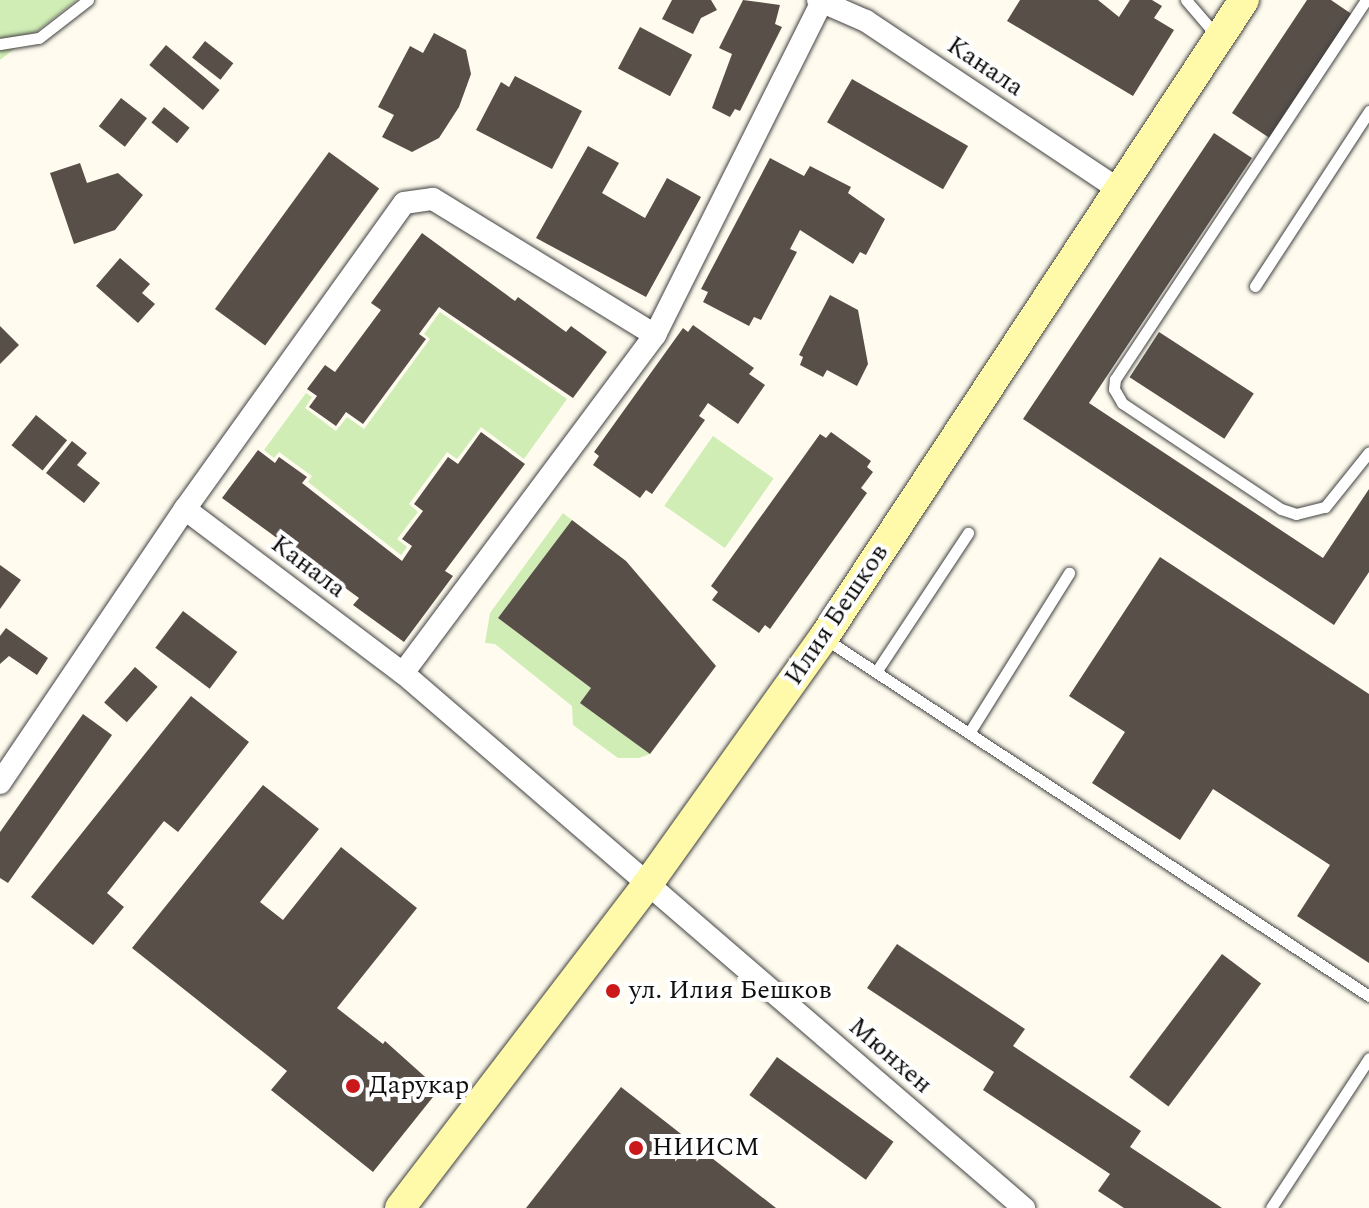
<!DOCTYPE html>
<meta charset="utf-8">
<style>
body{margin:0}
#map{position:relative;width:1369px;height:1208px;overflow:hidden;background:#fffcef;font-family:Spectral,serif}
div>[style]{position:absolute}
.green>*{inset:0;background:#d0edb5;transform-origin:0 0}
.building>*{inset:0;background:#584f49;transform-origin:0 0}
.roads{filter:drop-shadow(0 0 2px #414141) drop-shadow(0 0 2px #414141)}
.lane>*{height:11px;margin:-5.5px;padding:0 5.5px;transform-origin:5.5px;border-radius:5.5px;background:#fff}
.street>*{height:22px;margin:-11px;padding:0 11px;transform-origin:11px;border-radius:11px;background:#fff}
.secondary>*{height:30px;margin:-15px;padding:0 15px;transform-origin:15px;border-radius:15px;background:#fff9aa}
.dots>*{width:22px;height:22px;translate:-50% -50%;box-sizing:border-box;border:4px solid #fff;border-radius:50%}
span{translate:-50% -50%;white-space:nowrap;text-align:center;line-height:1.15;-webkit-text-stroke:8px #fff;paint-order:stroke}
.street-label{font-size:26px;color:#0e0e0e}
.poi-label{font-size:26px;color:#0e0e0e}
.left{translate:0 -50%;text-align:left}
</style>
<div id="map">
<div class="green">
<div style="clip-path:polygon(0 0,77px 0,0 60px)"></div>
<div style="clip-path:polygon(440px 312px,567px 399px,524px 459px,481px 427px,457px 459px,447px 452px,409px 504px,418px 512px,397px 539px,407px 547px,401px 555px,308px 482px,312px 476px,279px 452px,274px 458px,264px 450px,306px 393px,312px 397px,305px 408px,336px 431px,347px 417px,364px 429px,430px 339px,424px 334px)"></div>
<div style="left:713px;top:436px;width:74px;height:85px;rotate:35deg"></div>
<div style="clip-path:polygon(563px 513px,572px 520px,498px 618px,591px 688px,581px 703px,650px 754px,639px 758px,618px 758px,573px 725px,572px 706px,495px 644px,485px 643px,490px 613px)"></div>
</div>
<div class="building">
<div style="clip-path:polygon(672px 0,711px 0,717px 10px,701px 18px,693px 34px,662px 19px)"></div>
<div style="clip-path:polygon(743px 0,780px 5px,775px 24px,782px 27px,740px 111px,735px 109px,730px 117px,712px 108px,732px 54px,719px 48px)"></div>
<div style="clip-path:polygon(1020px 0,1098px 0,1119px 17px,1130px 0,1152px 0,1162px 6px,1154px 18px,1174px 30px,1133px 96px,1007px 21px)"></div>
<div style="clip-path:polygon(1307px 0,1331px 0,1353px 15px,1271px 139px,1232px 113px)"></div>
<div style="left:640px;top:27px;width:59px;height:47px;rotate:28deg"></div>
<div style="clip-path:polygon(434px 33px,466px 50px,471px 74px,459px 107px,439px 138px,412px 152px,382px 137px,394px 115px,378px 107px,410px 46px,423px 53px)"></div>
<div style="left:205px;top:41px;width:36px;height:21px;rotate:38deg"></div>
<div style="left:166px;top:45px;width:70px;height:26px;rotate:40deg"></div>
<div style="clip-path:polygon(515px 76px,582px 111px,552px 169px,476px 130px,501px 82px,509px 87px)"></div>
<div style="left:852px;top:79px;width:134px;height:50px;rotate:30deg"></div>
<div style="left:121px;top:98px;width:33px;height:36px;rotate:38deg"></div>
<div style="left:164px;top:107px;width:33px;height:20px;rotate:39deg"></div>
<div style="clip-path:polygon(1214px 133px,1252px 158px,1089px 403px,1323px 558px,1369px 489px,1369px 572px,1334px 625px,1023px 419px)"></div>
<div style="clip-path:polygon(588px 146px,619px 163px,602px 193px,645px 218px,667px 178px,701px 197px,646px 297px,536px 238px)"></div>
<div style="left:329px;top:152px;width:62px;height:194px;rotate:36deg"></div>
<div style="clip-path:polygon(770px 158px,804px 176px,810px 166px,851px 187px,848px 193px,885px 219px,866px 255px,860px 252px,853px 264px,800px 230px,790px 249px,797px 252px,761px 320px,754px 317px,749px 326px,703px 302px,708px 292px,701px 289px)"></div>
<div style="clip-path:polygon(80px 163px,87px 183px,118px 173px,143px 195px,115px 230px,74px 244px,50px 173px)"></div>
<div style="clip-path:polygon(422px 233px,515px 301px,518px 297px,566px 332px,571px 326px,607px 352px,573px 398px,439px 307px,419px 334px,426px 339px,363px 424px,346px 412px,336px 426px,309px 407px,317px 396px,307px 389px,325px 365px,335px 372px,381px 310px,371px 303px)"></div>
<div style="clip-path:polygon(120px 258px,150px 284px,142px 293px,155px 304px,138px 323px,96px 286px)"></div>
<div style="clip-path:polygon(830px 295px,858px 310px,868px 364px,857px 386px,827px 370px,823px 377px,800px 365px,803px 357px,799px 355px)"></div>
<div style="clip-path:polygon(693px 325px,754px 368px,749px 374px,765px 385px,738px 424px,708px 403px,699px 416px,705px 420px,652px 494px,646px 490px,640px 498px,593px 465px,599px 456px,594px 452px,683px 328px,688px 332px)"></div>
<div style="clip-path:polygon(0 326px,19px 345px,0 364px)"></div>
<div style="left:1159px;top:332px;width:113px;height:54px;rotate:33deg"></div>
<div style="left:36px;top:415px;width:40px;height:39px;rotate:39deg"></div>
<div style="clip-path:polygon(481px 432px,525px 464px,445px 571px,453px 576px,404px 642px,353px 605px,359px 598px,222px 498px,258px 450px,275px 463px,279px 457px,307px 477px,302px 483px,402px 561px,412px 546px,402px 539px,423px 511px,414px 504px,448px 457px,458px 464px)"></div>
<div style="clip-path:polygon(831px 432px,871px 461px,867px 467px,873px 472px,861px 488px,867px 493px,770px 629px,765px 625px,759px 633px,712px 600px,718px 592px,711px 586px,820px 434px,826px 438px)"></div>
<div style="clip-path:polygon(72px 441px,87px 453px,77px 465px,100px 483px,84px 503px,46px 473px)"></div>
<div style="clip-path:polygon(572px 520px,626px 561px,716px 666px,650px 754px,580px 703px,591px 688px,498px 618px)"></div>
<div style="clip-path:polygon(1160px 557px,1369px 694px,1369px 963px,1297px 916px,1330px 865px,1213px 789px,1180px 840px,1092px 783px,1125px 732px,1069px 696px)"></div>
<div style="clip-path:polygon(0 565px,21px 580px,0 609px)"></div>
<div style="left:183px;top:611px;width:68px;height:46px;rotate:37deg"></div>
<div style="clip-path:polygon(6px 628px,48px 658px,37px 675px,9px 656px,0 664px,0 636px)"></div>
<div style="left:135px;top:667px;width:30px;height:47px;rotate:41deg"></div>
<div style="clip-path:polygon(191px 696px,249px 742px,178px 832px,164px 821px,107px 893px,124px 907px,93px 945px,31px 897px)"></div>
<div style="clip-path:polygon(83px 714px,112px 735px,8px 883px,0 878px,0 832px)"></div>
<div style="clip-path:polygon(263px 785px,319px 829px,260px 902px,283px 920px,341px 847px,417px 908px,337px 1008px,383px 1044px,385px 1041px,433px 1084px,426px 1091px,433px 1097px,373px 1172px,271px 1090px,287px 1071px,132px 948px)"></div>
<div style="clip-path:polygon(897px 944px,1025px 1029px,1013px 1046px,1141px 1131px,1130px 1147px,1222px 1208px,1124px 1208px,1098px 1191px,1110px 1174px,983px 1090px,994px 1072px,867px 988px)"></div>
<div style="left:1222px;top:954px;width:49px;height:154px;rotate:37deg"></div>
<div style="left:777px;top:1057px;width:144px;height:47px;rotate:36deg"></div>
<div style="clip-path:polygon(621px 1087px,776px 1208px,526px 1208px)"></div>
</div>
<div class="roads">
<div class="lane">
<div style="left:1186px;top:0;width:48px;rotate:49.3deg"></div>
<div style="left:1366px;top:0;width:455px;rotate:123.5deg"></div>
<div style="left:1115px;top:379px;width:10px;rotate:96deg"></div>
<div style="left:1114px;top:389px;width:16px;rotate:60deg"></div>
<div style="left:1122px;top:403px;width:191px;rotate:33.7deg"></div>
<div style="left:1281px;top:509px;width:16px;rotate:18deg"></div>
<div style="left:1296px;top:514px;width:30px;rotate:-14deg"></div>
<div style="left:1325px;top:507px;width:70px;rotate:-51.3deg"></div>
<div style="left:0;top:44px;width:39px;rotate:-9deg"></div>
<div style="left:39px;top:38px;width:62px;rotate:-37.8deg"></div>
<div style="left:1255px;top:286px;width:209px;rotate:-56.9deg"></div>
<div style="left:824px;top:638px;width:652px;rotate:33.3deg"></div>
<div style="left:876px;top:672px;width:167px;rotate:-56.5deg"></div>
<div style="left:969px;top:733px;width:189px;rotate:-58deg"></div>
<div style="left:1271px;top:1208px;width:179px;rotate:-56.8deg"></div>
</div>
<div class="street">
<div style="left:818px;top:0;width:52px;rotate:23.6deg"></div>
<div style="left:866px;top:21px;width:303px;rotate:33.7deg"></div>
<div style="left:185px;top:509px;width:273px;rotate:37deg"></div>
<div style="left:403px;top:673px;width:820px;rotate:40.75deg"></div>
<div style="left:403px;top:673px;width:422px;rotate:-53.3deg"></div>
<div style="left:655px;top:335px;width:373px;rotate:-63.4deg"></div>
<div style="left:0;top:783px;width:331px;rotate:-56deg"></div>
<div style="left:185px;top:509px;width:376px;rotate:-54.4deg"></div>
<div style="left:404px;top:203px;width:29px;rotate:-8deg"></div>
<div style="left:433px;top:199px;width:260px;rotate:31.5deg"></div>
</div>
<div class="secondary">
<div style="left:400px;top:1208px;width:407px;rotate:-52.6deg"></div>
<div style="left:647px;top:885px;width:305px;rotate:-54.5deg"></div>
<div style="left:824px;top:637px;width:763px;rotate:-56.6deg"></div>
</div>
</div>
<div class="dots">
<div style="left:613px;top:991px;background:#cb191b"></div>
<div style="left:353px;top:1086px;background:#cb191b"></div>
<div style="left:636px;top:1148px;background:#cb191b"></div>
</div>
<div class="street-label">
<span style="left:985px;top:67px;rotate:34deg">Канала</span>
<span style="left:308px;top:567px;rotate:37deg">Канала</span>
<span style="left:837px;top:615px;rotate:-56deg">Илия Бешков</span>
<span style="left:890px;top:1056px;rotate:41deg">Мюнхен</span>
</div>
<div class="poi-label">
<span class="left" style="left:629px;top:991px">ул. Илия Бешков</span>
<span class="left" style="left:369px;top:1086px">Дарукар</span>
<span class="left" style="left:652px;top:1148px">НИИСМ</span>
</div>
</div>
